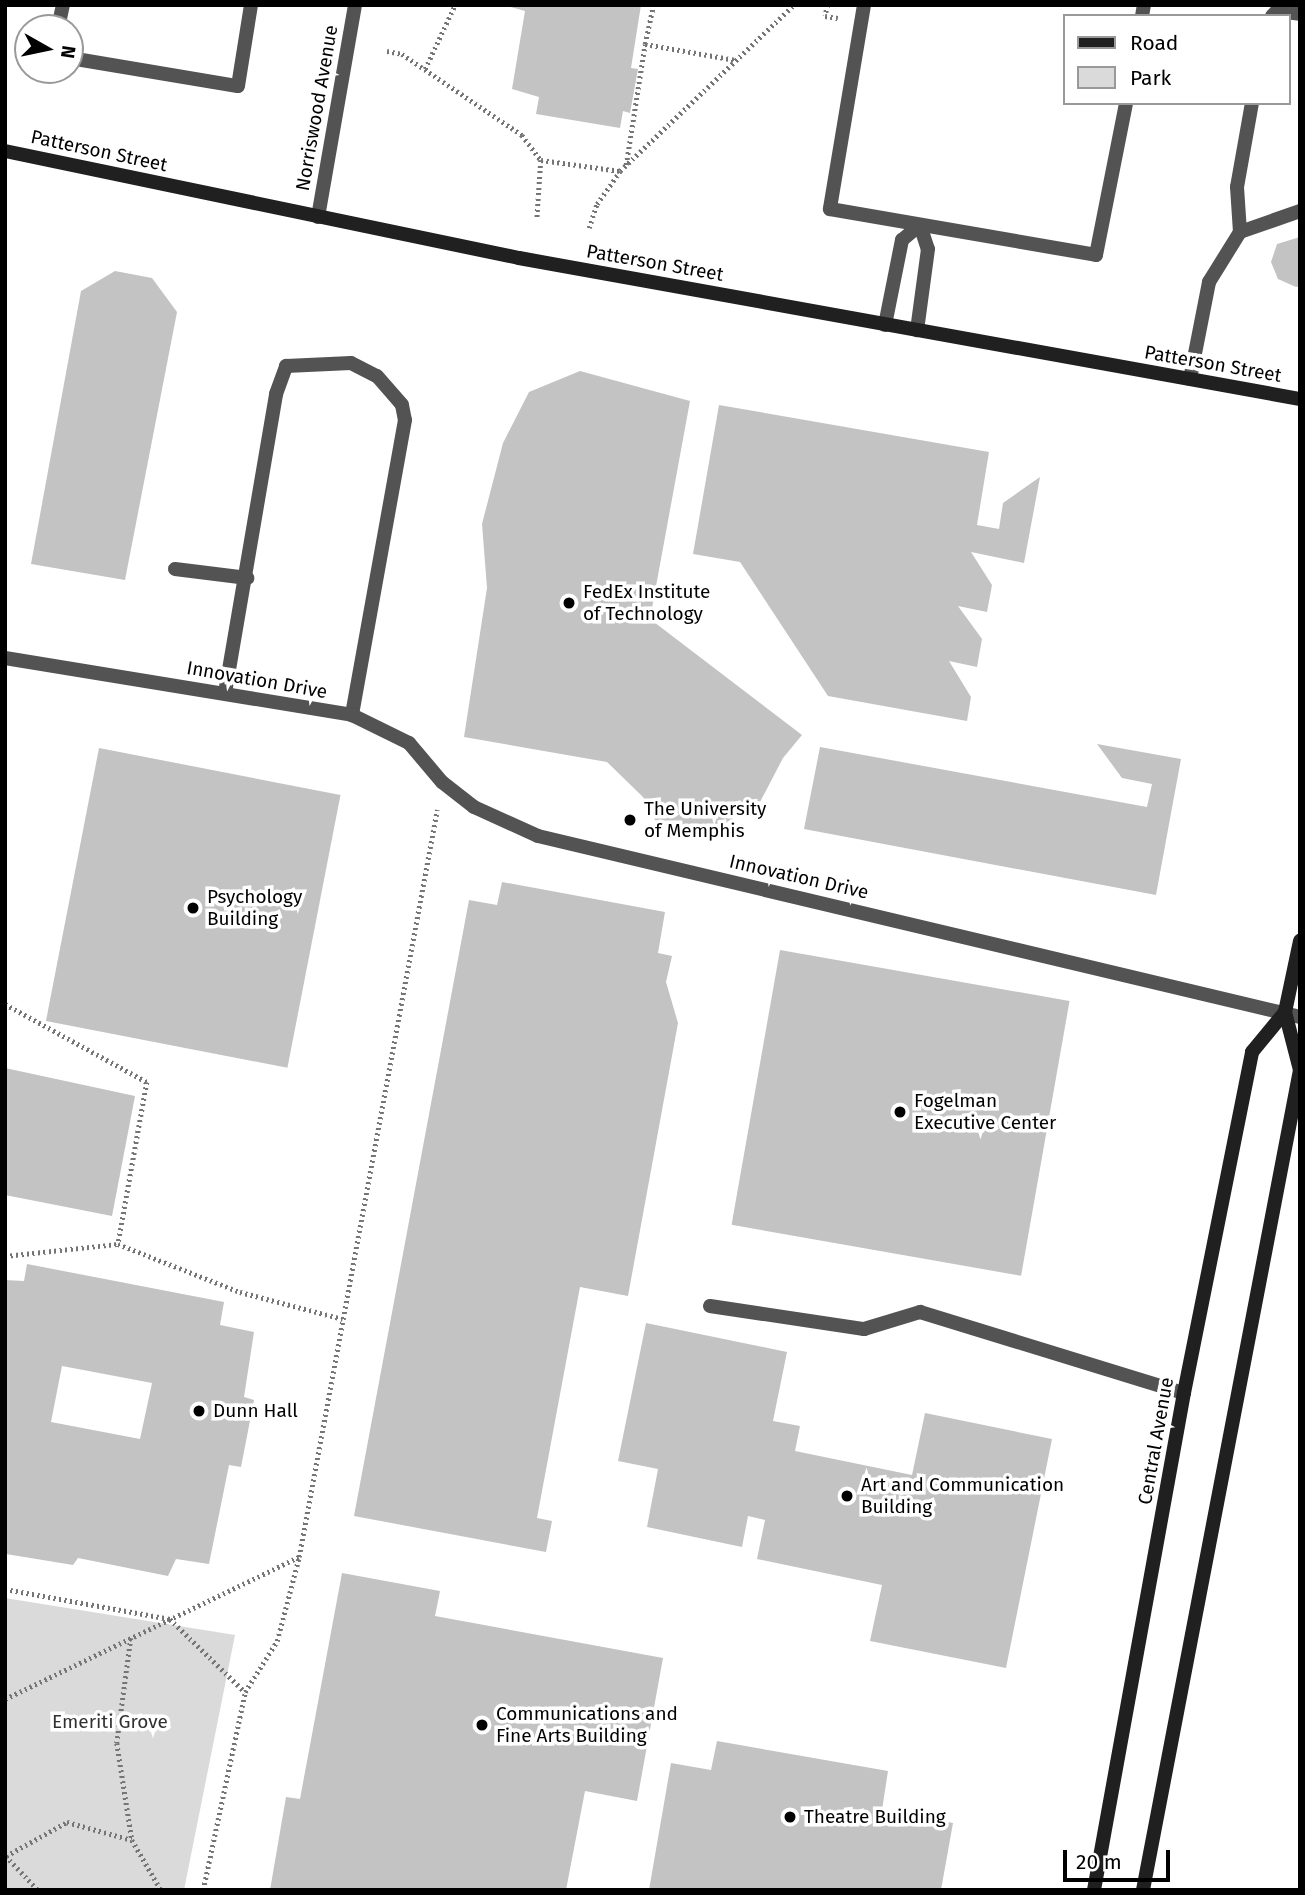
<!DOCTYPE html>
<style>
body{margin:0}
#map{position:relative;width:1305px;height:1895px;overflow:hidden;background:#fff;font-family:"Fira Sans",sans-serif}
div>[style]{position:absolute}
.green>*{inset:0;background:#dadada}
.building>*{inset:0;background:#c3c3c3;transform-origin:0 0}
.path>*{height:4.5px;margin-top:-2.25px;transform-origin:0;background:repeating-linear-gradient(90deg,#757575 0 2px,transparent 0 5.5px)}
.lane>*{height:14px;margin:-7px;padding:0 7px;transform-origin:7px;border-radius:7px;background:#535353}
.street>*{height:14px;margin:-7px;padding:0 7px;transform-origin:7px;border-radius:7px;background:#535353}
.secondary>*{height:14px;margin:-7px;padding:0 7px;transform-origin:7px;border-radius:7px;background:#202020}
.dots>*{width:19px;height:19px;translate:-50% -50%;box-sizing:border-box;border:4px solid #fff;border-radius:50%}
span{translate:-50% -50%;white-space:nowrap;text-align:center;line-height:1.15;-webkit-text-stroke:7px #fff;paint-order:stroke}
.street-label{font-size:19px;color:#000}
.poi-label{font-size:19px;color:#000}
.left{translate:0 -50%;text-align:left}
.park-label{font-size:19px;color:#313131}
.frame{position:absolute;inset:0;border:7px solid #000;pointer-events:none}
.legend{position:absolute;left:1063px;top:14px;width:228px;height:91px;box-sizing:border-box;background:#fff;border:2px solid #999;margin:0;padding:9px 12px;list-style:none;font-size:21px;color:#000}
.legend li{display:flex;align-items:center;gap:14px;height:35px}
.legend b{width:35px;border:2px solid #999}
.north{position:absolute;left:14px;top:14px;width:70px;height:70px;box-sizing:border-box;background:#fff;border:2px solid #999;border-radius:50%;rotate:99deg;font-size:19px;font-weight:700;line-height:28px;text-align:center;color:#000}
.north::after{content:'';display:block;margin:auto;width:24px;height:32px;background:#000;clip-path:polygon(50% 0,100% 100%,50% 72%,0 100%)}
.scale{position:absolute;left:1063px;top:1850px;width:107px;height:32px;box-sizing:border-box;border:4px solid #000;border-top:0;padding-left:9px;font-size:21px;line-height:24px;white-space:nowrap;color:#000;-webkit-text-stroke:5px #fff;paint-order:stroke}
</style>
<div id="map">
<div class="green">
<div style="clip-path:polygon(5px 1598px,235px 1635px,184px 1890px,5px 1890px)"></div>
</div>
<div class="building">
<div style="clip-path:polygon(504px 5px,641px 5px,631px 68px,638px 69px,630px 113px,623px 111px,620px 128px,536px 114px,539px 97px,512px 89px,525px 11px)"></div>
<div style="clip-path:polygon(1300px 237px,1300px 286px,1296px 287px,1278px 279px,1271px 262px,1277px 244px)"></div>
<div style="clip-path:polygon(115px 271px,152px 278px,177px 312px,125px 580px,31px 564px,81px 291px)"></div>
<div style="clip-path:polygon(580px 371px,690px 401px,650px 619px,802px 735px,783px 758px,760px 802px,719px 827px,690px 833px,655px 820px,643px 797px,607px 762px,464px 737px,487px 588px,482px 524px,503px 443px,529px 392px)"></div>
<div style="clip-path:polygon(719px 405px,989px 452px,977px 525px,999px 529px,1003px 503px,1040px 477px,1024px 563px,971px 552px,992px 585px,987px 612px,958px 606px,982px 639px,977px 667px,949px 661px,971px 697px,967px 721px,828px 696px,740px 562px,693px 554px)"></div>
<div style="clip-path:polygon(1097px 744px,1181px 759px,1156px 895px,804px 829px,820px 747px,1147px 807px,1152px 784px,1122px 778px)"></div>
<div style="left:99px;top:748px;width:246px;height:278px;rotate:11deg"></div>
<div style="clip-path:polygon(502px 882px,665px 912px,658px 953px,672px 956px,666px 982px,678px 1023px,628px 1296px,580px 1287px,537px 1518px,552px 1521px,546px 1552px,354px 1516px,469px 900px,497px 905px)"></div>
<div style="left:780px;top:950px;width:294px;height:279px;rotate:10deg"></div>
<div style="clip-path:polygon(5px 1068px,135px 1096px,112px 1216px,5px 1195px)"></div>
<div style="clip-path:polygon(evenodd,27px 1264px,224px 1302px,220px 1325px,254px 1332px,244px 1397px,254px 1400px,241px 1467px,229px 1465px,209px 1564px,176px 1559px,168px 1576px,78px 1558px,73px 1565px,6px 1554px,5px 1280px,24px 1281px,27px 1264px,62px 1366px,152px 1383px,140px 1439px,51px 1422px,62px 1366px)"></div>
<div style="clip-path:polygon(646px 1323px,787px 1352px,773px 1421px,800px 1426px,795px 1451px,912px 1475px,925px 1413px,1052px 1439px,1006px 1668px,870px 1641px,882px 1585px,757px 1559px,765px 1520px,748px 1516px,742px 1547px,647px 1527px,658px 1469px,618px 1461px)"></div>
<div style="clip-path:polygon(342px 1573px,440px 1591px,435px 1616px,663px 1658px,637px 1801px,585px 1791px,566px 1890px,270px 1890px,286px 1797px,300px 1799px)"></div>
<div style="clip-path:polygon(717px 1741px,888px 1771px,882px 1810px,953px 1823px,941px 1890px,649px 1890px,671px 1763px,711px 1770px)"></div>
</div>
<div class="path">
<div style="left:828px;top:5px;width:11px;rotate:105deg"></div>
<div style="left:825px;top:16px;width:13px;rotate:9deg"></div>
<div style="left:645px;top:44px;width:40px;rotate:-78deg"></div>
<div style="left:387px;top:51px;width:15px;rotate:11deg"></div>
<div style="left:402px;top:54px;width:145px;rotate:34deg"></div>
<div style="left:522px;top:135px;width:31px;rotate:53deg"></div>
<div style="left:541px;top:160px;width:60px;rotate:93.8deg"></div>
<div style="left:425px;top:69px;width:71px;rotate:-64.9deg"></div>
<div style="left:541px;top:160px;width:80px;rotate:7.9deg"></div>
<div style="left:626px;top:165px;width:122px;rotate:-81.1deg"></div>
<div style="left:645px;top:44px;width:92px;rotate:10deg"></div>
<div style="left:589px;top:228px;width:25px;rotate:-72deg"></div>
<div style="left:597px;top:204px;width:40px;rotate:-55.1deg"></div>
<div style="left:620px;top:171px;width:240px;rotate:-43.7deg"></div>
<div style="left:5px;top:1004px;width:162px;rotate:28.8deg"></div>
<div style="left:147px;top:1082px;width:165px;rotate:100.1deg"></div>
<div style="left:118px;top:1244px;width:131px;rotate:21.5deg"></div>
<div style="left:240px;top:1292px;width:106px;rotate:14.7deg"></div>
<div style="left:5px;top:1256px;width:114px;rotate:-6.1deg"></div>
<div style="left:5px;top:1589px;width:168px;rotate:10.3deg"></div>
<div style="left:170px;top:1619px;width:105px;rotate:44.2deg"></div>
<div style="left:131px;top:1638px;width:106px;rotate:97.6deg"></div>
<div style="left:117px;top:1743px;width:98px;rotate:81.2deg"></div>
<div style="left:5px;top:1699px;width:326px;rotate:-25.8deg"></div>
<div style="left:6px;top:1856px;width:70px;rotate:-29.1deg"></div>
<div style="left:67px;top:1822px;width:67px;rotate:15.5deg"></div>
<div style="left:132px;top:1840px;width:58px;rotate:59.9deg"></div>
<div style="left:6px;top:1856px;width:47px;rotate:46.7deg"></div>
<div style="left:203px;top:1890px;width:202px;rotate:-78deg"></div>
<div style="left:245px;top:1692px;width:60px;rotate:-57.9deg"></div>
<div style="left:277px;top:1641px;width:87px;rotate:-75.3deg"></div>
<div style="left:299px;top:1557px;width:760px;rotate:-79.53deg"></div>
</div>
<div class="lane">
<div style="left:864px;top:5px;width:207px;rotate:99.5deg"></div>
<div style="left:830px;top:209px;width:270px;rotate:9.8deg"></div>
<div style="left:1096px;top:255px;width:155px;rotate:-78.8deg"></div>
<div style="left:1142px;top:16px;width:11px;rotate:-80deg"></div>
<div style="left:1272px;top:16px;width:7px;rotate:-45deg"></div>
<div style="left:1277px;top:11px;width:23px;rotate:7deg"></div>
<div style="left:58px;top:28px;width:24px;rotate:-78deg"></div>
<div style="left:70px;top:58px;width:170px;rotate:9.5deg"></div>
<div style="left:238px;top:86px;width:82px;rotate:-80.9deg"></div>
<div style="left:1240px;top:232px;width:45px;rotate:-93.8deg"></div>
<div style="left:1237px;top:187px;width:85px;rotate:-79.9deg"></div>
<div style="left:885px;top:325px;width:87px;rotate:-78.7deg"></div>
<div style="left:902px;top:240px;width:23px;rotate:-40deg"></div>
<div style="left:920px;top:225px;width:25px;rotate:72deg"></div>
<div style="left:928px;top:249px;width:82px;rotate:97.7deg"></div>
<div style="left:1190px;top:379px;width:99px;rotate:-78.9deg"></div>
<div style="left:1209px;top:282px;width:59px;rotate:-58.2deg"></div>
<div style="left:1240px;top:232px;width:64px;rotate:-19.3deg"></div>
<div style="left:175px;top:569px;width:73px;rotate:7.1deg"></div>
<div style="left:225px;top:693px;width:303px;rotate:-80.3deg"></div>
<div style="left:276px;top:394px;width:30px;rotate:-70deg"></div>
<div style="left:286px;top:366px;width:65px;rotate:-2.6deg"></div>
<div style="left:351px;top:363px;width:29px;rotate:27deg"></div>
<div style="left:377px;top:376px;width:38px;rotate:49deg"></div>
<div style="left:402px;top:405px;width:15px;rotate:79deg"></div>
<div style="left:405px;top:420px;width:300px;rotate:100.2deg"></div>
<div style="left:710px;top:1306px;width:156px;rotate:8.5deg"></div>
<div style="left:864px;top:1329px;width:59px;rotate:-16.9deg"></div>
<div style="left:920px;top:1312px;width:276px;rotate:17.1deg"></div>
</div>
<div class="street">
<div style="left:318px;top:217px;width:215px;rotate:-80.1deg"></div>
<div style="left:5px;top:658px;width:352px;rotate:9.3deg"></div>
<div style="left:352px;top:715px;width:64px;rotate:26.2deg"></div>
<div style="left:409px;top:743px;width:51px;rotate:49.8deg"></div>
<div style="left:442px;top:782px;width:41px;rotate:38deg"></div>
<div style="left:474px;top:807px;width:70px;rotate:24.4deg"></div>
<div style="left:538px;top:836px;width:783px;rotate:13.36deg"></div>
</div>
<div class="secondary">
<div style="left:5px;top:151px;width:525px;rotate:11.76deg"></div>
<div style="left:519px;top:258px;width:794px;rotate:10.23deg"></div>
<div style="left:1094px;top:1890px;width:505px;rotate:-79.74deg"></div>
<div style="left:1184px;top:1393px;width:348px;rotate:-78.7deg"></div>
<div style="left:1252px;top:1052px;width:52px;rotate:-50.5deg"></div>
<div style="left:1143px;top:1890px;width:835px;rotate:-79.16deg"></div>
<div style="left:1300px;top:1070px;width:60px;rotate:-104.5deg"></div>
<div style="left:1285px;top:1012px;width:73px;rotate:-78.1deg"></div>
</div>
<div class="dots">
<div style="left:569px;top:603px;background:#000"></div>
<div style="left:630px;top:820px;background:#000"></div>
<div style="left:193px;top:908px;background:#000"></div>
<div style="left:900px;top:1112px;background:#000"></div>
<div style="left:199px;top:1411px;background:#000"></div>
<div style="left:847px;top:1496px;background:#000"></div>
<div style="left:482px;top:1725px;background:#000"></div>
<div style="left:790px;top:1817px;background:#000"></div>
</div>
<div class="street-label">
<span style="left:317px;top:108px;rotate:-80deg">Norriswood Avenue</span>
<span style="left:99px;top:151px;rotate:12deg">Patterson Street</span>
<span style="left:655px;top:263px;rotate:10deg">Patterson Street</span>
<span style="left:1213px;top:364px;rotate:10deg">Patterson Street</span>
<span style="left:257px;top:680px;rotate:10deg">Innovation Drive</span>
<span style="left:799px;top:877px;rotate:13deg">Innovation Drive</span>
<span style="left:1156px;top:1441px;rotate:-80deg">Central Avenue</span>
</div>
<div class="poi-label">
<span class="left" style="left:583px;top:603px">FedEx Institute<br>of Technology</span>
<span class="left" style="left:644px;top:820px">The University<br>of Memphis</span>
<span class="left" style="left:207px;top:908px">Psychology<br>Building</span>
<span class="left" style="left:914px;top:1112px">Fogelman<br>Executive Center</span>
<span class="left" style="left:213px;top:1411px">Dunn Hall</span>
<span class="left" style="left:861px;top:1496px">Art and Communication<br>Building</span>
<span class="left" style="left:496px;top:1725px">Communications and<br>Fine Arts Building</span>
<span class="left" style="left:804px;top:1817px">Theatre Building</span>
</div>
<div class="park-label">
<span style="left:110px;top:1722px">Emeriti Grove</span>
</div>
<div class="frame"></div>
<ul class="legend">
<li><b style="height:9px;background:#202020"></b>Road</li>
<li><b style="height:19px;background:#dadada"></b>Park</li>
</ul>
<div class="north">N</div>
<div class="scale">20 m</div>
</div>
